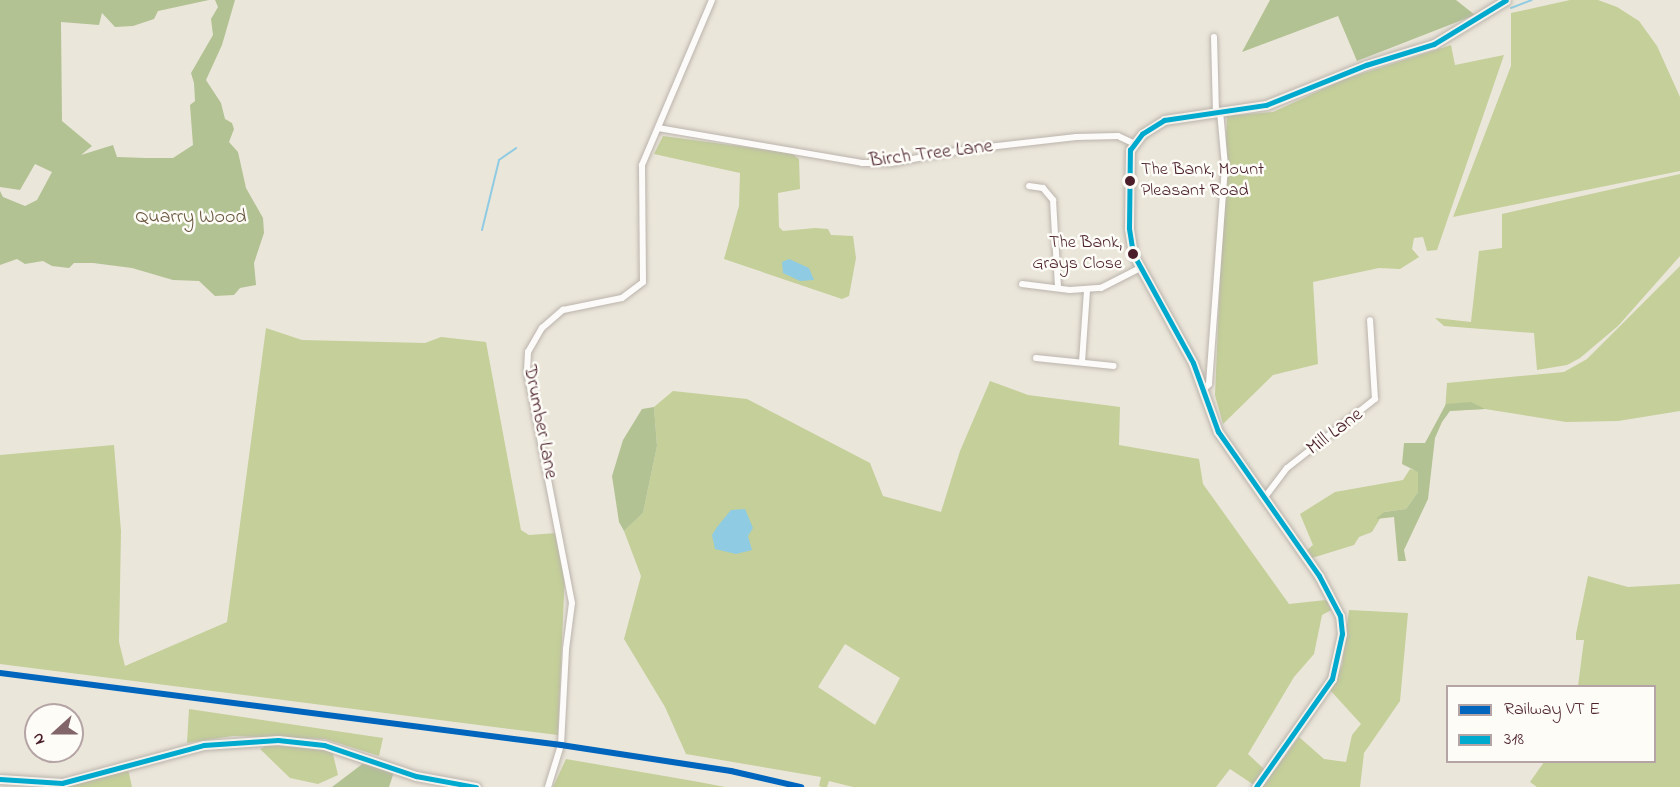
<!DOCTYPE html>
<style>
body{margin:0}
#map{position:relative;width:1680px;height:787px;overflow:hidden;background:#ebe6da;font-family:"Indie Flower",sans-serif}
div>[style]{position:absolute}
.green>*{inset:0;background:#c4cf99}
.forest>*{inset:0;background:#b2c293}
.water>*{inset:0;background:#8fcbe2}
.stream>*{height:2px;margin:-1px;padding:0 1px;transform-origin:1px;border-radius:1px;background:#8fcbe2}
.roads{filter:drop-shadow(0 0 2px #bbb4ad) drop-shadow(0 0 2px #bbb4ad)}
.street>*{height:6px;margin:-3px;padding:0 3px;transform-origin:3px;border-radius:3px;background:#fcfbf9}
.secondary>*{height:9px;margin:-4.5px;padding:0 4.5px;transform-origin:4.5px;border-radius:4.5px;background:#f4f1eb}
.bus-1>*{height:4.5px;margin:-2.25px;padding:0 2.25px;transform-origin:2.25px;border-radius:2.25px;background:#00a9ce}
.rail-1>*{height:6px;margin:-3px;padding:0 3px;transform-origin:3px;border-radius:3px;background:#0065bd}
.dots>*{width:16px;height:16px;translate:-50% -50%;box-sizing:border-box;border:3px solid #fdfcf7;border-radius:50%}
span{translate:-50% -50%;white-space:nowrap;text-align:center;line-height:1.15;-webkit-text-stroke:5px #fdfcf7;paint-order:stroke}
.bus-label{font-size:18px;color:#4a1f2b}
.left{translate:0 -50%;text-align:left}
.right{translate:-100% -50%;text-align:right}
.street-label{font-size:20px;color:#4a1f2b}
.park-label{font-size:20px;color:#6a563f}
.legend{position:absolute;left:1446px;top:685px;width:210px;height:78px;box-sizing:border-box;background:#fdfcf7;border:2px solid #b5a4a5;margin:0;padding:8px 10px;list-style:none;font-size:18px;color:#4a1f2b}
.legend li{display:flex;align-items:center;gap:12px;height:30px}
.legend b{width:30px;border:2px solid #b5a4a5}
.north{position:absolute;left:24px;top:703px;width:60px;height:60px;box-sizing:border-box;background:#fdfcf7;border:2px solid #b5a4a5;border-radius:50%;rotate:249deg;font-size:16px;font-weight:700;line-height:24px;text-align:center;color:#4a1f2b}
.north::after{content:'';display:block;margin:auto;width:21px;height:27px;background:#826568;clip-path:polygon(50% 0,100% 100%,50% 72%,0 100%)}
</style>
<div id="map">
<div class="green">
<div style="clip-path:polygon(1570px 0,1598px 0,1617px 7px,1639px 21px,1657px 46px,1680px 97px,1680px 171px,1453px 217px,1511px 66px,1511px 13px)"></div>
<div style="clip-path:polygon(1451px 45px,1455px 65px,1504px 55px,1437px 250px,1427px 251px,1423px 237px,1414px 238px,1412px 249px,1419px 257px,1400px 269px,1379px 268px,1313px 282px,1318px 364px,1273px 375px,1223px 424px,1215px 395px,1227px 116px,1273px 112px,1345px 79px)"></div>
<div style="clip-path:polygon(663px 136px,791px 153px,799px 159px,800px 189px,778px 193px,779px 227px,783px 231px,815px 228px,828px 229px,831px 235px,853px 236px,856px 258px,849px 296px,842px 299px,724px 259px,739px 206px,740px 173px,654px 154px)"></div>
<div style="clip-path:polygon(1680px 174px,1680px 256px,1618px 326px,1580px 358px,1567px 365px,1537px 370px,1534px 333px,1444px 326px,1435px 318px,1471px 322px,1479px 251px,1502px 248px,1502px 214px)"></div>
<div style="clip-path:polygon(1680px 266px,1680px 411px,1618px 421px,1566px 422px,1485px 409px,1445px 411px,1447px 383px,1564px 372px,1587px 359px)"></div>
<div style="clip-path:polygon(266px 328px,302px 340px,425px 343px,441px 337px,486px 342px,521px 530px,529px 535px,557px 533px,565px 571px,558px 735px,0 664px,0 455px,114px 445px,121px 531px,119px 642px,125px 666px,227px 622px)"></div>
<div style="clip-path:polygon(evenodd,990px 381px,1028px 395px,1120px 407px,1119px 445px,1199px 459px,1203px 484px,1289px 604px,1326px 600px,1333px 609px,1322px 615px,1314px 654px,1294px 677px,1248px 754px,1265px 770px,1254px 785px,1230px 769px,1216px 787px,853px 787px,829px 781px,827px 787px,822px 787px,819px 786px,821px 777px,686px 754px,665px 707px,624px 639px,641px 576px,624px 531px,643px 513px,657px 446px,654px 407px,673px 391px,747px 399px,870px 463px,883px 496px,941px 512px,960px 451px,990px 381px,845px 644px,900px 678px,875px 725px,818px 687px,845px 644px)"></div>
<div style="clip-path:polygon(1410px 469px,1418px 471px,1420px 478px,1418px 492px,1406px 509px,1384px 512px,1372px 532px,1359px 537px,1354px 545px,1312px 558px,1306px 551px,1313px 545px,1300px 514px,1335px 492px,1403px 480px)"></div>
<div style="clip-path:polygon(1588px 576px,1628px 587px,1680px 584px,1680px 787px,1537px 787px,1530px 782px,1544px 762px,1654px 762px,1654px 686px,1578px 686px,1584px 640px,1576px 640px,1576px 634px)"></div>
<div style="clip-path:polygon(1349px 610px,1408px 613px,1400px 701px,1364px 753px,1360px 787px,1262px 787px,1299px 737px,1324px 759px,1346px 762px,1352px 735px,1361px 724px,1330px 690px,1342px 665px)"></div>
<div style="clip-path:polygon(189px 709px,383px 738px,379px 756px,325px 739px,233px 736px,187px 743px)"></div>
<div style="clip-path:polygon(267px 745px,332px 750px,338px 775px,318px 784px,290px 778px,260px 749px)"></div>
<div style="clip-path:polygon(566px 759px,699px 782px,725px 787px,553px 787px)"></div>
<div style="clip-path:polygon(128px 769px,132px 787px,66px 787px)"></div>
</div>
<div class="forest">
<div style="clip-path:polygon(0 0,209px 0,158px 11px,154px 19px,133px 26px,115px 27px,102px 13px,99px 25px,61px 22px,62px 121px,92px 146px,81px 155px,113px 145px,117px 157px,146px 158px,173px 158px,193px 145px,190px 105px,195px 101px,194px 83px,191px 73px,213px 35px,211px 19px,218px 7px,215px 0,235px 0,222px 45px,206px 80px,221px 103px,225px 119px,232px 123px,234px 129px,229px 142px,238px 152px,246px 188px,263px 218px,264px 233px,254px 263px,256px 285px,240px 288px,234px 295px,215px 296px,199px 281px,173px 280px,132px 268px,93px 263px,74px 263px,69px 268px,52px 266px,43px 261px,25px 264px,17px 259px,0 265px,0 191px,3px 197px,25px 206px,37px 200px,52px 172px,35px 164px,20px 190px,0 187px)"></div>
<div style="clip-path:polygon(1270px 0,1456px 0,1475px 15px,1357px 61px,1338px 16px,1242px 52px)"></div>
<div style="clip-path:polygon(1471px 402px,1485px 409px,1450px 411px,1442px 422px,1435px 438px,1428px 499px,1404px 550px,1406px 561px,1398px 561px,1394px 517px,1376px 519px,1384px 512px,1406px 509px,1418px 492px,1418px 472px,1402px 464px,1404px 443px,1425px 443px,1446px 404px)"></div>
<div style="clip-path:polygon(654px 407px,657px 446px,643px 513px,624px 531px,619px 522px,612px 476px,623px 440px,642px 409px)"></div>
<div style="clip-path:polygon(365px 762px,394px 772px,389px 787px,332px 787px)"></div>
</div>
<div class="water">
<div style="clip-path:polygon(789px 259px,809px 268px,814px 280px,800px 281px,783px 273px,782px 262px)"></div>
<div style="clip-path:polygon(745px 509px,753px 528px,748px 536px,752px 550px,736px 554px,715px 549px,712px 535px,717px 527px,731px 510px)"></div>
</div>
<div class="stream">
<div style="left:1511px;top:8px;width:22px;rotate:-21deg"></div>
<div style="left:482px;top:230px;width:72px;rotate:-76.3deg"></div>
<div style="left:499px;top:160px;width:21px;rotate:-35deg"></div>
</div>
<div class="roads">
<div class="street">
<div style="left:1214px;top:37px;width:74px;rotate:88.5deg"></div>
<div style="left:658px;top:128px;width:207px;rotate:9.7deg"></div>
<div style="left:862px;top:163px;width:29px"></div>
<div style="left:891px;top:163px;width:72px;rotate:-10.4deg"></div>
<div style="left:962px;top:150px;width:115px;rotate:-6.5deg"></div>
<div style="left:1076px;top:137px;width:42px;rotate:-1.4deg"></div>
<div style="left:1118px;top:136px;width:17px;rotate:25deg"></div>
<div style="left:1029px;top:186px;width:14px;rotate:8deg"></div>
<div style="left:1043px;top:188px;width:16px;rotate:50deg"></div>
<div style="left:1053px;top:200px;width:88px;rotate:86.7deg"></div>
<div style="left:1022px;top:284px;width:48px;rotate:7.1deg"></div>
<div style="left:1070px;top:290px;width:31px;rotate:-4deg"></div>
<div style="left:1101px;top:288px;width:44px;rotate:-27.1deg"></div>
<div style="left:1036px;top:358px;width:78px;rotate:5.9deg"></div>
<div style="left:1082px;top:362px;width:72px;rotate:-86deg"></div>
<div style="left:1204px;top:389px;width:7px;rotate:-45deg"></div>
<div style="left:1209px;top:384px;width:219px;rotate:-85.8deg"></div>
<div style="left:1225px;top:166px;width:55px;rotate:-95.2deg"></div>
<div style="left:1265px;top:497px;width:36px;rotate:-53deg"></div>
<div style="left:1287px;top:468px;width:112px;rotate:-38.1deg"></div>
<div style="left:1375px;top:399px;width:79px;rotate:-93.6deg"></div>
<div style="left:548px;top:787px;width:44px;rotate:-72.8deg"></div>
<div style="left:561px;top:745px;width:96px;rotate:-87deg"></div>
<div style="left:566px;top:649px;width:46px;rotate:-82.6deg"></div>
<div style="left:572px;top:603px;width:236px;rotate:-101deg"></div>
<div style="left:527px;top:371px;width:19px;rotate:-87deg"></div>
<div style="left:528px;top:352px;width:28px;rotate:-60deg"></div>
<div style="left:542px;top:328px;width:28px;rotate:-41deg"></div>
<div style="left:563px;top:310px;width:60px;rotate:-11.5deg"></div>
<div style="left:622px;top:298px;width:26px;rotate:-37deg"></div>
<div style="left:643px;top:282px;width:117px;rotate:-90.5deg"></div>
<div style="left:642px;top:165px;width:179px;rotate:-67deg"></div>
</div>
<div class="secondary">
<div style="left:0;top:779px;width:62px;rotate:3.7deg"></div>
<div style="left:62px;top:783px;width:147px;rotate:-15deg"></div>
<div style="left:204px;top:745px;width:74px;rotate:-3.9deg"></div>
<div style="left:278px;top:740px;width:46px;rotate:6.2deg"></div>
<div style="left:324px;top:745px;width:97px;rotate:18.6deg"></div>
<div style="left:416px;top:776px;width:61px;rotate:10.4deg"></div>
<div style="left:1256px;top:787px;width:132px;rotate:-54.9deg"></div>
<div style="left:1332px;top:679px;width:46px;rotate:-77.5deg"></div>
<div style="left:1342px;top:634px;width:18px;rotate:-96deg"></div>
<div style="left:1340px;top:616px;width:45px;rotate:-117.7deg"></div>
<div style="left:1319px;top:576px;width:176px;rotate:-125deg"></div>
<div style="left:1218px;top:432px;width:73px;rotate:-109.9deg"></div>
<div style="left:1193px;top:363px;width:124px;rotate:-118.8deg"></div>
<div style="left:1133px;top:254px;width:26px;rotate:-99deg"></div>
<div style="left:1129px;top:228px;width:78px;rotate:-89.3deg"></div>
<div style="left:1130px;top:150px;width:20px;rotate:-53deg"></div>
<div style="left:1142px;top:134px;width:26px;rotate:-32deg"></div>
<div style="left:1164px;top:120px;width:103px;rotate:-8.4deg"></div>
<div style="left:1266px;top:105px;width:108px;rotate:-21.8deg"></div>
<div style="left:1366px;top:65px;width:71px;rotate:-17.2deg"></div>
<div style="left:1434px;top:44px;width:84px;rotate:-31.4deg"></div>
</div>
</div>
<div class="bus-1">
<div style="left:0;top:779px;width:62px;rotate:3.7deg"></div>
<div style="left:62px;top:783px;width:147px;rotate:-15deg"></div>
<div style="left:204px;top:745px;width:74px;rotate:-3.9deg"></div>
<div style="left:278px;top:740px;width:46px;rotate:6.2deg"></div>
<div style="left:324px;top:745px;width:97px;rotate:18.6deg"></div>
<div style="left:416px;top:776px;width:61px;rotate:10.4deg"></div>
<div style="left:1256px;top:787px;width:132px;rotate:-54.9deg"></div>
<div style="left:1332px;top:679px;width:46px;rotate:-77.5deg"></div>
<div style="left:1342px;top:634px;width:18px;rotate:-96deg"></div>
<div style="left:1340px;top:616px;width:45px;rotate:-117.7deg"></div>
<div style="left:1319px;top:576px;width:176px;rotate:-125deg"></div>
<div style="left:1218px;top:432px;width:73px;rotate:-109.9deg"></div>
<div style="left:1193px;top:363px;width:124px;rotate:-118.8deg"></div>
<div style="left:1133px;top:254px;width:26px;rotate:-99deg"></div>
<div style="left:1129px;top:228px;width:78px;rotate:-89.3deg"></div>
<div style="left:1130px;top:150px;width:20px;rotate:-53deg"></div>
<div style="left:1142px;top:134px;width:26px;rotate:-32deg"></div>
<div style="left:1164px;top:120px;width:103px;rotate:-8.4deg"></div>
<div style="left:1266px;top:105px;width:108px;rotate:-21.8deg"></div>
<div style="left:1366px;top:65px;width:71px;rotate:-17.2deg"></div>
<div style="left:1434px;top:44px;width:84px;rotate:-31.4deg"></div>
</div>
<div class="rail-1">
<div style="left:0;top:673px;width:566px;rotate:7.31deg"></div>
<div style="left:561px;top:745px;width:172px;rotate:8.7deg"></div>
<div style="left:731px;top:771px;width:72px;rotate:12.9deg"></div>
</div>
<div class="dots">
<div style="left:1130px;top:181px;background:#4a1f2b"></div>
<div style="left:1133px;top:254px;background:#4a1f2b"></div>
</div>
<div class="bus-label">
<span class="left" style="left:1141px;top:181px">The Bank, Mount<br>Pleasant Road</span>
<span class="right" style="left:1122px;top:254px">The Bank,<br>Grays Close</span>
</div>
<div class="street-label">
<span style="left:931px;top:154px;rotate:-7deg">Birch Tree Lane</span>
<span style="left:540px;top:422px;rotate:79deg">Drumber Lane</span>
<span style="left:1335px;top:432px;rotate:-37deg">Mill Lane</span>
</div>
<div class="park-label">
<span style="left:191px;top:217px">Quarry Wood</span>
</div>
<ul class="legend">
<li><b style="height:8px;background:#0065bd"></b>Railway VT E</li>
<li><b style="height:8px;background:#00a9ce"></b>318</li>
</ul>
<div class="north">N</div>
</div>
